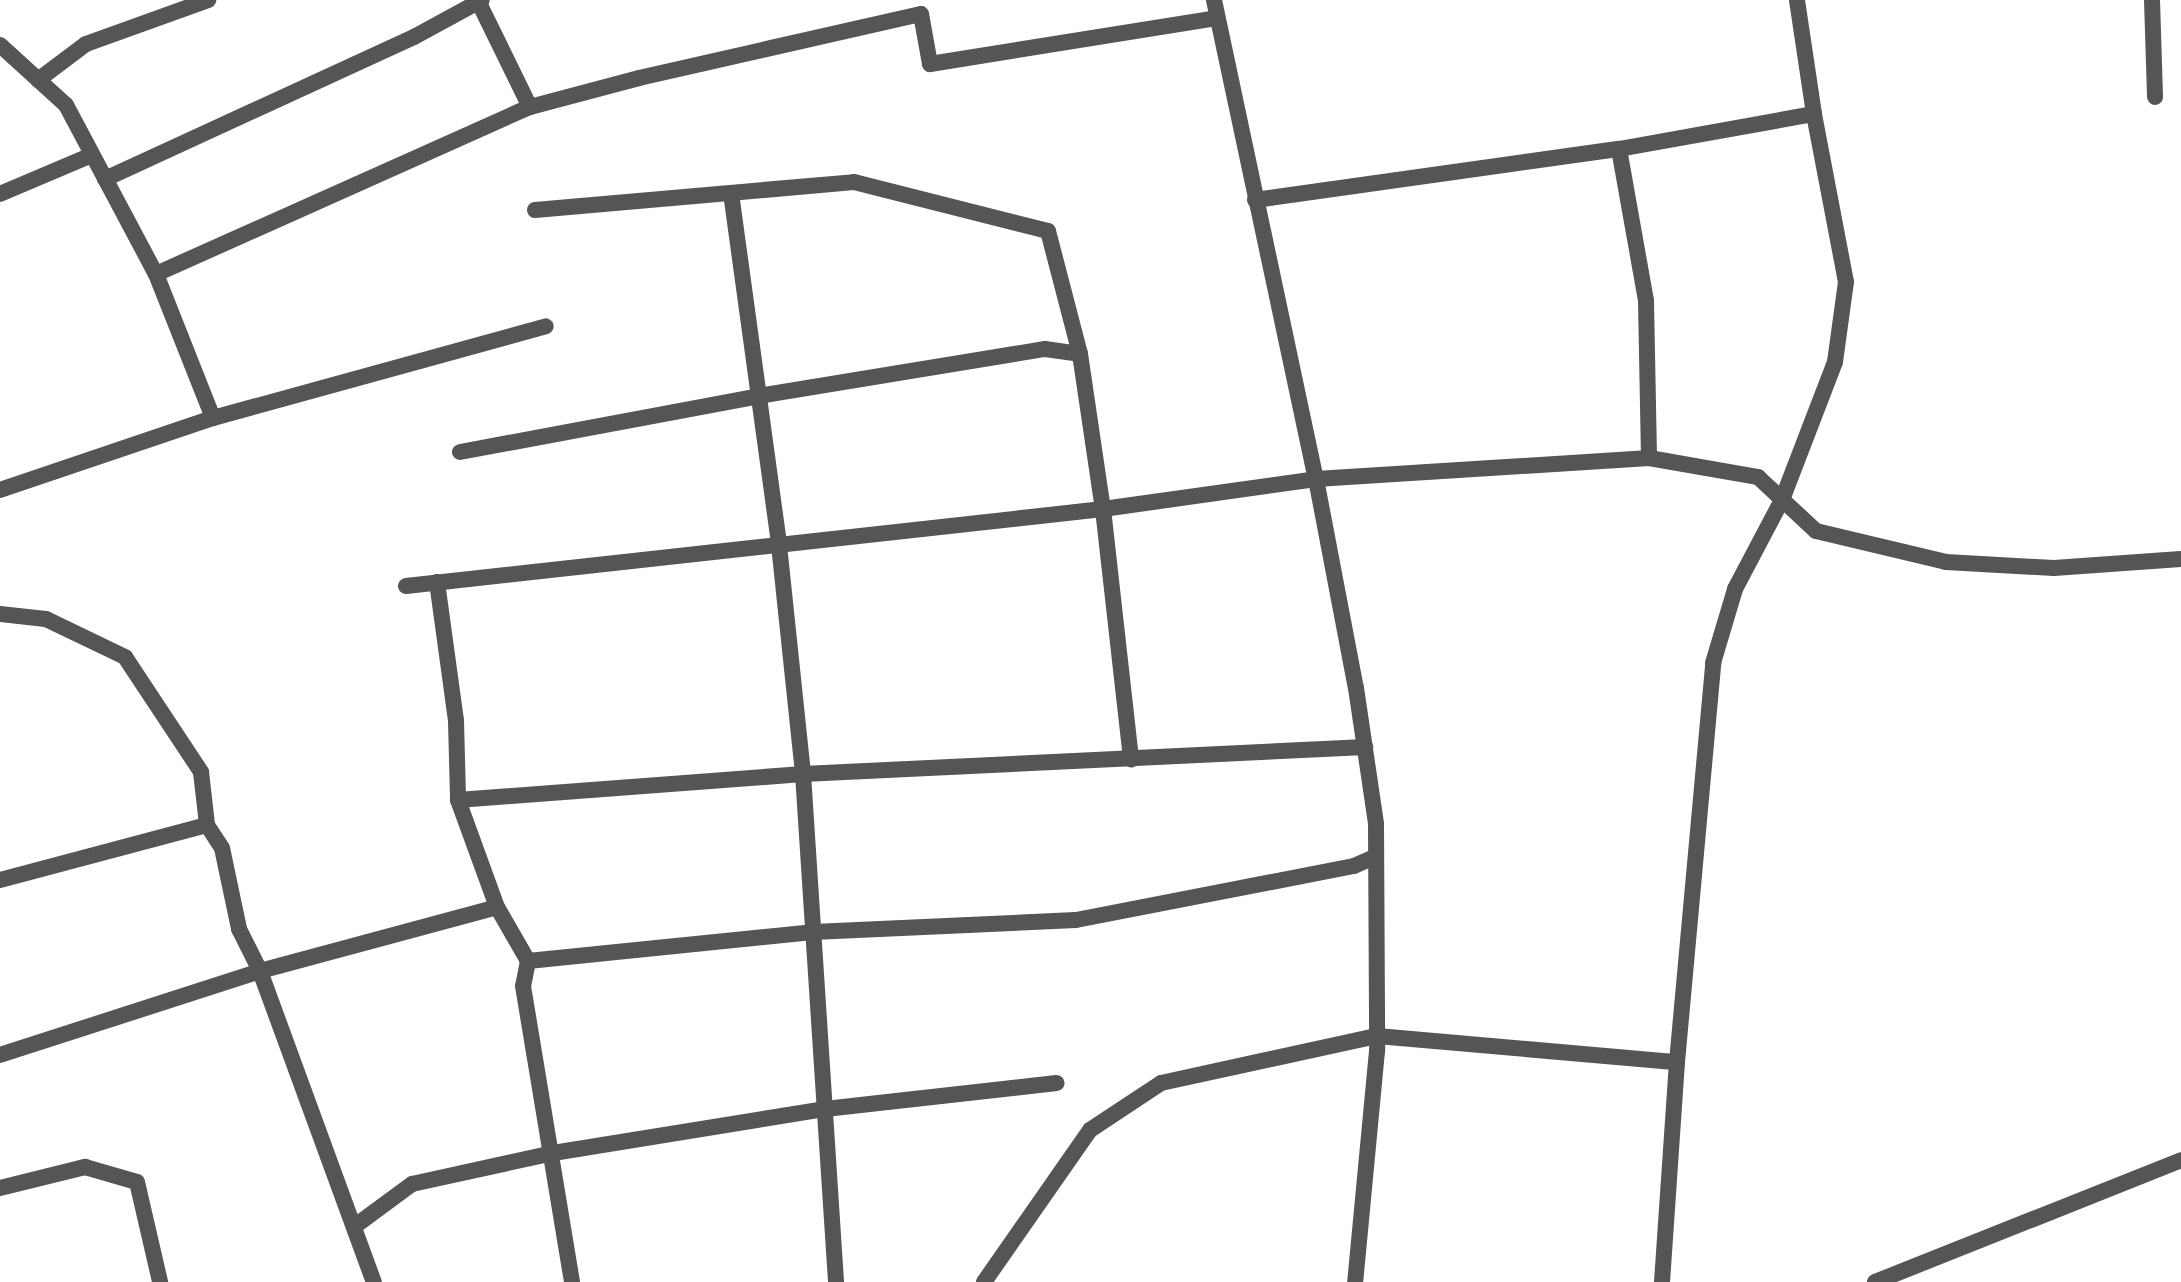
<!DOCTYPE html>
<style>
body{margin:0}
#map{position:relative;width:2181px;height:1282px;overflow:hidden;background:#fff;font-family:"Asap Condensed",sans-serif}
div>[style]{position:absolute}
.street>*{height:16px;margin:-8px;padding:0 8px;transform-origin:8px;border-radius:8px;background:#555}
span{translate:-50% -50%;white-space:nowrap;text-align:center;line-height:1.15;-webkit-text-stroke:6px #fff;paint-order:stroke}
</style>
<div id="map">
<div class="street">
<div style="left:1214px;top:0;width:490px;rotate:78deg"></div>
<div style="left:1316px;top:479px;width:213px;rotate:79.2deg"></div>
<div style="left:1356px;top:688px;width:137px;rotate:81.6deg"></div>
<div style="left:1376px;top:824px;width:227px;rotate:89.7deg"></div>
<div style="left:1377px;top:1051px;width:232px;rotate:95.4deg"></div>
<div style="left:2152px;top:0;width:97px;rotate:88.2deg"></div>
<div style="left:479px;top:3px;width:116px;rotate:63.9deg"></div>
<div style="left:0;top:45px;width:89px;rotate:42.3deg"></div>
<div style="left:66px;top:105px;width:191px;rotate:62deg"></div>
<div style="left:156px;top:274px;width:155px;rotate:68.4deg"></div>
<div style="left:38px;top:80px;width:60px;rotate:-36.9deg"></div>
<div style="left:86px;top:44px;width:130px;rotate:-19.8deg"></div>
<div style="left:1619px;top:149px;width:154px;rotate:79.9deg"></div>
<div style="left:1646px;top:301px;width:157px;rotate:88.9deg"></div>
<div style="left:105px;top:179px;width:340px;rotate:-24.7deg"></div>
<div style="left:414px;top:37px;width:77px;rotate:-28.6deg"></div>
<div style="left:731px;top:193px;width:355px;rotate:82.2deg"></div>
<div style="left:779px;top:545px;width:230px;rotate:84deg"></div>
<div style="left:803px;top:774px;width:509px;rotate:86.28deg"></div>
<div style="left:0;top:194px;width:100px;rotate:-23deg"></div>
<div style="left:1255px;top:200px;width:368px;rotate:-8deg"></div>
<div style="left:1619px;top:149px;width:198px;rotate:-10.2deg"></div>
<div style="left:535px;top:210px;width:320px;rotate:-5deg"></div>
<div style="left:854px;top:182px;width:200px;rotate:14.2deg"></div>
<div style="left:1048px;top:231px;width:127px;rotate:75.4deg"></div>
<div style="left:1080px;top:354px;width:157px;rotate:81.6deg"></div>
<div style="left:1103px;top:509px;width:252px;rotate:83.6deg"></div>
<div style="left:156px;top:274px;width:410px;rotate:-24.1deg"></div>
<div style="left:530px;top:107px;width:113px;rotate:-14.9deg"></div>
<div style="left:639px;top:78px;width:289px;rotate:-12.8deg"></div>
<div style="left:921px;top:14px;width:51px;rotate:79.8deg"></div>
<div style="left:930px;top:64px;width:290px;rotate:-9.1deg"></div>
<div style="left:460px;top:452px;width:303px;rotate:-10.6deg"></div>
<div style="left:758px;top:396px;width:291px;rotate:-9.3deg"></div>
<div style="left:1045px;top:349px;width:35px;rotate:8deg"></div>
<div style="left:0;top:490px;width:225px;rotate:-18.7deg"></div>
<div style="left:213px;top:418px;width:345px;rotate:-15.4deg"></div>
<div style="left:437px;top:582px;width:140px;rotate:82.2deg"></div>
<div style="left:456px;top:721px;width:79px;rotate:88.5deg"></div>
<div style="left:458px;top:800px;width:114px;rotate:70deg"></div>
<div style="left:497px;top:907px;width:62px;rotate:60.1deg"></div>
<div style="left:528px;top:961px;width:25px;rotate:101deg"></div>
<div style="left:523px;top:986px;width:300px;rotate:80.6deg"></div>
<div style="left:406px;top:586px;width:701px;rotate:-6.3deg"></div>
<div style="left:1103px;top:509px;width:215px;rotate:-8deg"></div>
<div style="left:1316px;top:479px;width:334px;rotate:-3.6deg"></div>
<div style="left:1649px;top:458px;width:111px;rotate:9.9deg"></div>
<div style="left:1758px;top:477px;width:79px;rotate:43deg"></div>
<div style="left:1816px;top:531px;width:134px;rotate:13.4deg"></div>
<div style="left:1946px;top:562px;width:108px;rotate:3.2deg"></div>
<div style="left:2054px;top:568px;width:127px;rotate:-4.1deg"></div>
<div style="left:0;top:614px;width:46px;rotate:6.2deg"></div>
<div style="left:46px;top:619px;width:88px;rotate:25.7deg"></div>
<div style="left:125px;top:657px;width:138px;rotate:56.5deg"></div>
<div style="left:201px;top:772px;width:53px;rotate:83.5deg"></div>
<div style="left:207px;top:825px;width:27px;rotate:57deg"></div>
<div style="left:222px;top:848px;width:83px;rotate:78.1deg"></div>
<div style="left:239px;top:929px;width:47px;rotate:63.4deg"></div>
<div style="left:260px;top:971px;width:331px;rotate:69.9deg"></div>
<div style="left:458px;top:800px;width:346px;rotate:-4.3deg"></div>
<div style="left:803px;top:774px;width:563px;rotate:-2.75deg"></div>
<div style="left:0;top:880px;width:214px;rotate:-14.9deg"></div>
<div style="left:528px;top:961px;width:286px;rotate:-5.8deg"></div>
<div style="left:813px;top:932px;width:263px;rotate:-2.6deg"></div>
<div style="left:1076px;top:920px;width:283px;rotate:-11deg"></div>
<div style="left:1354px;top:866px;width:24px;rotate:-24deg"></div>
<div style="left:0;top:1055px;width:273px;rotate:-17.9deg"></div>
<div style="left:260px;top:971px;width:245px;rotate:-15.1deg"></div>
<div style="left:0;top:1188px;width:88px;rotate:-13.9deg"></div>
<div style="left:85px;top:1167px;width:54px;rotate:16.1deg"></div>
<div style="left:137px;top:1182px;width:103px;rotate:77deg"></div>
<div style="left:355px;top:1226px;width:71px;rotate:-36.4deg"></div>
<div style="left:412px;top:1184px;width:144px;rotate:-12.4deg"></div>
<div style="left:553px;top:1153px;width:276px;rotate:-9.2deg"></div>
<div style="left:825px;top:1109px;width:233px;rotate:-6.4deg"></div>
<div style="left:984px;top:1282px;width:185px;rotate:-55.1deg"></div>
<div style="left:1090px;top:1130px;width:85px;rotate:-33.5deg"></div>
<div style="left:1161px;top:1083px;width:221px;rotate:-12.3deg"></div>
<div style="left:1377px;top:1036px;width:301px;rotate:5deg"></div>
<div style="left:1662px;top:1282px;width:221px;rotate:-86.1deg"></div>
<div style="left:1677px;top:1062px;width:401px;rotate:-84.8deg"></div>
<div style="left:1713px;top:663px;width:77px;rotate:-73.4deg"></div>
<div style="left:1735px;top:589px;width:101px;rotate:-62.2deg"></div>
<div style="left:1782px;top:500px;width:148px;rotate:-69deg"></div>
<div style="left:1835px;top:362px;width:81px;rotate:-82.2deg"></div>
<div style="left:1846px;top:282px;width:171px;rotate:-100.8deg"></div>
<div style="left:1814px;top:114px;width:115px;rotate:-98.5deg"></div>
<div style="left:1875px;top:1282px;width:329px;rotate:-21.7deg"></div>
</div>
</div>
